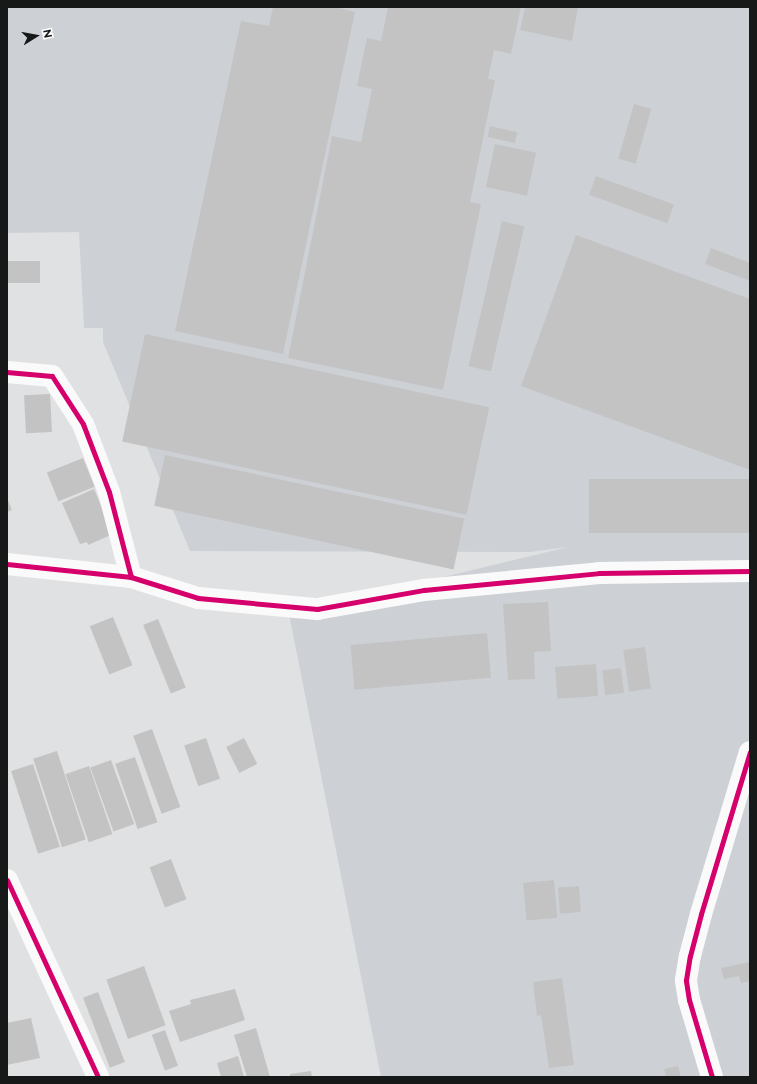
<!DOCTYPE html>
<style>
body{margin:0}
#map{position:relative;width:757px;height:1084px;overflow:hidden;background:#e0e1e2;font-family:Montserrat,sans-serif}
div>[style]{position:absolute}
.built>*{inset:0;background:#cdd1d6}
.building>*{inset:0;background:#c3c3c3;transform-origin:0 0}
.minor>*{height:22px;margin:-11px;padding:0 11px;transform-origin:11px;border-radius:11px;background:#fafafb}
.cycleway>*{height:5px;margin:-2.5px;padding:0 2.5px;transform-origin:2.5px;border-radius:2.5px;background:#d6006c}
span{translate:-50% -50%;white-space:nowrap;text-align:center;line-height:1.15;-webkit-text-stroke:3px #fff;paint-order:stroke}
.frame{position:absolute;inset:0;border:8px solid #171818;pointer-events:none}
.north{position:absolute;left:16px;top:16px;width:40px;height:40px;-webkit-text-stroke:3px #fff;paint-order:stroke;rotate:79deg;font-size:11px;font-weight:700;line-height:16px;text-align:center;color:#171818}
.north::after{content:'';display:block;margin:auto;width:14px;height:18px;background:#171818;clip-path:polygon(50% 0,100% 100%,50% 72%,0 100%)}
</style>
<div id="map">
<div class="built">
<div style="clip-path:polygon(7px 7px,750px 7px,750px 1077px,381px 1077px,289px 614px,568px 547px,530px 552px,190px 551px,103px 342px,103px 328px,84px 328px,79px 232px,7px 233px)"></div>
</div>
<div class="building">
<div style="clip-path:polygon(273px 7px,335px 7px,355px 12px,283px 354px,175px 331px,241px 21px,269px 26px)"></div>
<div style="clip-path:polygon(388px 7px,521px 7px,511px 54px,494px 50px,488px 79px,495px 80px,470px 202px,481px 204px,443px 390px,288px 358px,332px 136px,361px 142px,372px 89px,357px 86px,367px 38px,381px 41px)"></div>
<div style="clip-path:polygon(525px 7px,578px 7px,572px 41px,520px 30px)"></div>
<div style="left:634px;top:104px;width:18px;height:57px;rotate:16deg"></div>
<div style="left:490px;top:126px;width:28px;height:11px;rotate:13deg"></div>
<div style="left:495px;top:144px;width:42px;height:44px;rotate:12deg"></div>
<div style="left:596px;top:176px;width:83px;height:20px;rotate:20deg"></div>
<div style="left:502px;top:221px;width:23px;height:149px;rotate:13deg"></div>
<div style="clip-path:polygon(576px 235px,750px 299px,750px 470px,521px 386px)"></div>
<div style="clip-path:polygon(711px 248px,750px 263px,750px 281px,705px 264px)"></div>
<div style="left:40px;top:261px;width:22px;height:33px;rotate:90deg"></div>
<div style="left:145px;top:334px;width:352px;height:110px;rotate:12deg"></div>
<div style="left:50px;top:394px;width:38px;height:26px;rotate:87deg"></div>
<div style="left:165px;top:455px;width:306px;height:52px;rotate:12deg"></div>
<div style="left:83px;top:458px;width:31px;height:39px;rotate:68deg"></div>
<div style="left:750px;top:479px;width:54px;height:161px;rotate:90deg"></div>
<div style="clip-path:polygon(94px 489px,113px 534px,88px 545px,87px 542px,80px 544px,62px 503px)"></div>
<div style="clip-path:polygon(7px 498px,12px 510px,7px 512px)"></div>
<div style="clip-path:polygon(548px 602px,551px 651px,534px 652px,535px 679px,508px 680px,503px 604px)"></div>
<div style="left:113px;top:617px;width:52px;height:25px;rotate:68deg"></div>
<div style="left:158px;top:619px;width:74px;height:16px;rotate:68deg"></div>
<div style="left:487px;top:633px;width:45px;height:137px;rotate:85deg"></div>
<div style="left:645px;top:647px;width:42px;height:22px;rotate:82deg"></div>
<div style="left:596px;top:664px;width:32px;height:41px;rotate:86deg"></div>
<div style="left:621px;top:668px;width:25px;height:19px;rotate:83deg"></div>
<div style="left:152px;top:729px;width:83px;height:20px;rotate:70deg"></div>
<div style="left:206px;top:738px;width:43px;height:23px;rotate:71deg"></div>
<div style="left:244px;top:738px;width:29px;height:20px;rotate:63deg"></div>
<div style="left:57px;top:751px;width:93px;height:25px;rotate:72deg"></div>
<div style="left:135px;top:757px;width:69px;height:21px;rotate:71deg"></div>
<div style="left:111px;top:760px;width:68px;height:22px;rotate:70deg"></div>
<div style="left:33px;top:764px;width:87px;height:23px;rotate:72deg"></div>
<div style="left:89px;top:766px;width:72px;height:25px;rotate:71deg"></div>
<div style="left:171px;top:859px;width:43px;height:23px;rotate:69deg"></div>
<div style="left:554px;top:880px;width:38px;height:31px;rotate:85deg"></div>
<div style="left:579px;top:886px;width:26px;height:21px;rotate:86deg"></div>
<div style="clip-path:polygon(750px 962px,750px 981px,741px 983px,739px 976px,724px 979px,721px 968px)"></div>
<div style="left:144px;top:966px;width:63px;height:40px;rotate:70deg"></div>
<div style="clip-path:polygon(562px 978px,574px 1065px,549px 1068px,541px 1015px,537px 1016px,533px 982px)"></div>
<div style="clip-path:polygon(235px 989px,245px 1020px,180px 1042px,169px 1011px,191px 1004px,190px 1000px)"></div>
<div style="left:98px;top:992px;width:75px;height:16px;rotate:69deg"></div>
<div style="clip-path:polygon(31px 1018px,40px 1058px,7px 1065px,7px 1023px)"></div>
<div style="clip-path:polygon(256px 1028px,270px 1077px,247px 1077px,234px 1035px)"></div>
<div style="left:165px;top:1030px;width:38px;height:14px;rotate:70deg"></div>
<div style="clip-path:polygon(238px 1056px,244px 1077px,221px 1077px,217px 1063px)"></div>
<div style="clip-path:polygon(678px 1066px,681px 1077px,666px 1077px,664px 1069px)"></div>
<div style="clip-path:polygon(311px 1071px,312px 1077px,290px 1077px,290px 1074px)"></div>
</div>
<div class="minor">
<div style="left:7px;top:372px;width:45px;rotate:5.1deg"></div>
<div style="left:52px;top:376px;width:57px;rotate:57.1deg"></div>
<div style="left:83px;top:424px;width:73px;rotate:69.1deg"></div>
<div style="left:109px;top:492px;width:88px;rotate:75.5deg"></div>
<div style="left:7px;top:564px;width:125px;rotate:6deg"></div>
<div style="left:131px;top:577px;width:70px;rotate:17.4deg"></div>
<div style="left:198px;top:598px;width:120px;rotate:5.3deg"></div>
<div style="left:317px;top:609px;width:109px;rotate:-10.1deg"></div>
<div style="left:424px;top:590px;width:176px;rotate:-5.5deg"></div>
<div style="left:599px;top:573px;width:151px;rotate:-0.8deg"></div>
<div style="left:7px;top:880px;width:217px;rotate:65.2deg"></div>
<div style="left:712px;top:1077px;width:80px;rotate:-106.6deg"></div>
<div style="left:689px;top:1000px;width:20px;rotate:-99deg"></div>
<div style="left:686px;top:980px;width:24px;rotate:-81deg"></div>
<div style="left:690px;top:956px;width:43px;rotate:-75.3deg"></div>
<div style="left:701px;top:914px;width:169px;rotate:-73.2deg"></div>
</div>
<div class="cycleway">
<div style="left:7px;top:372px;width:45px;rotate:5.1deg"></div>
<div style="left:52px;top:376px;width:57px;rotate:57.1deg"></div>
<div style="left:83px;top:424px;width:73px;rotate:69.1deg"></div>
<div style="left:109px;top:492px;width:88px;rotate:75.5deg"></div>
<div style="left:7px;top:564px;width:125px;rotate:6deg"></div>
<div style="left:131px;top:577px;width:70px;rotate:17.4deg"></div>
<div style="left:198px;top:598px;width:120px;rotate:5.3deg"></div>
<div style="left:317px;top:609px;width:109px;rotate:-10.1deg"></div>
<div style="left:424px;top:590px;width:176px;rotate:-5.5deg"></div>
<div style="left:599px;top:573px;width:151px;rotate:-0.8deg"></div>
<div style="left:7px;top:880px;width:217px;rotate:65.2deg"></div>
<div style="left:712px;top:1077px;width:80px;rotate:-106.6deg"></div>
<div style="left:689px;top:1000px;width:20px;rotate:-99deg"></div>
<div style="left:686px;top:980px;width:24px;rotate:-81deg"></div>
<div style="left:690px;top:956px;width:43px;rotate:-75.3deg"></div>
<div style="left:701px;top:914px;width:169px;rotate:-73.2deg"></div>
</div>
<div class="frame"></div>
<div class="north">N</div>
</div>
